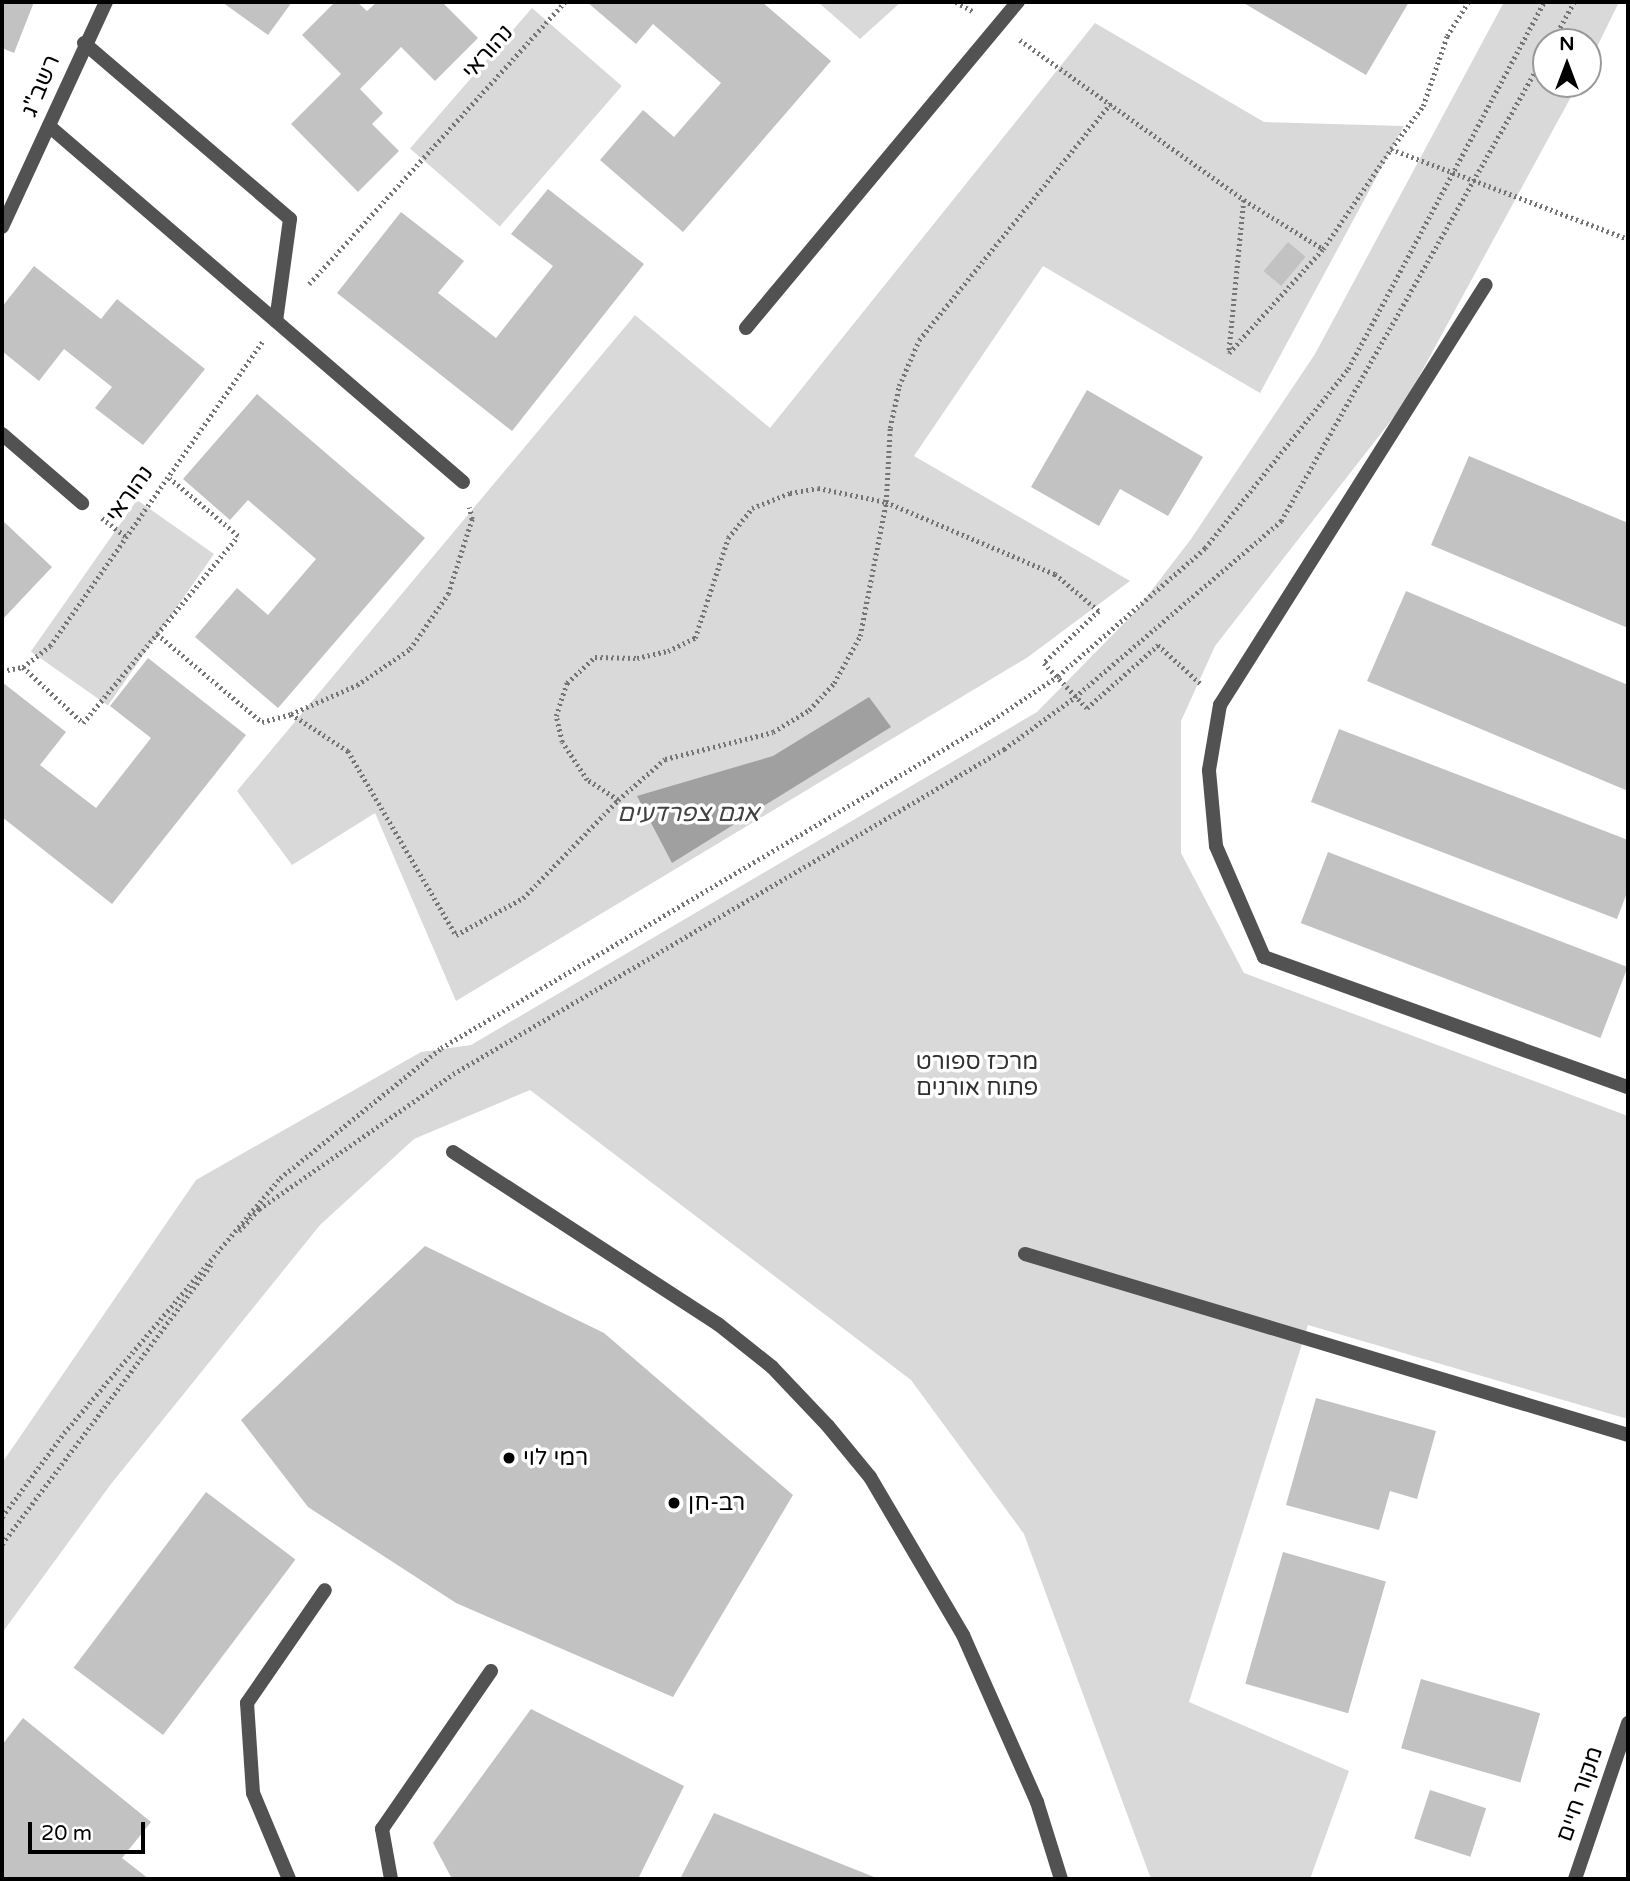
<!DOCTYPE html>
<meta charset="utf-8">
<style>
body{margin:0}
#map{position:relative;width:1630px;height:1881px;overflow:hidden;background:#fff;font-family:"Varela Round","Noto Sans Hebrew",sans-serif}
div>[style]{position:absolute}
.green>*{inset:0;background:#d9d9d9;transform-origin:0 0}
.water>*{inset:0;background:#a0a0a0}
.building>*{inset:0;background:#c2c2c2;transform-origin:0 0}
.path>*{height:4.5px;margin-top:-2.25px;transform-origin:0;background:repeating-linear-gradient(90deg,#747474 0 2px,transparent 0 5.5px)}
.service>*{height:14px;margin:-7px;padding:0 7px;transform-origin:7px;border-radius:7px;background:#525252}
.minor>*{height:14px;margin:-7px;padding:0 7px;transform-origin:7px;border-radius:7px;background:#525252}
.dots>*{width:19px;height:19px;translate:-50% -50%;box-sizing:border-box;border:4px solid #fff;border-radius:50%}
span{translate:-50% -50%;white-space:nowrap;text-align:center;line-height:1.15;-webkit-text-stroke:7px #fff;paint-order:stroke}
.street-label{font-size:23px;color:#000}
.park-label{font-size:23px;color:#303030}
.poi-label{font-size:23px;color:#000}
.left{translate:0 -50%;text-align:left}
.water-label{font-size:24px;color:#414141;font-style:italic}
.frame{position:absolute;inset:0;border:4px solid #000;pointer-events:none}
.north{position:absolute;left:1532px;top:28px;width:70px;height:70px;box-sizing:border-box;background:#fff;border:2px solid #999;border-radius:50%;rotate:0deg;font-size:19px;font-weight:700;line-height:28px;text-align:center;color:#000}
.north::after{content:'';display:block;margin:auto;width:24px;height:32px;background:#000;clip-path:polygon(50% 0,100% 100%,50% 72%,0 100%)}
.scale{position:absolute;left:28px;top:1822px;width:117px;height:32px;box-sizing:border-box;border:4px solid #000;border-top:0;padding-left:9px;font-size:21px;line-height:24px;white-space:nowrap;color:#000;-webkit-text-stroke:5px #fff;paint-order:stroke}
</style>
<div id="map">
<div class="green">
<div style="clip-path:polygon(818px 2px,901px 2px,860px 39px)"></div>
<div style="clip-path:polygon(1504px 2px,1619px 2px,1588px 65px,1588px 42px,1546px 42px,1546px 84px,1578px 84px,1404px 404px,1215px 646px,1181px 721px,1181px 853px,1244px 973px,1628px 1116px,1628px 1419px,1308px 1325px,1189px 1702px,1349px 1771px,1310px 1879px,1151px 1879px,1024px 1534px,911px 1380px,530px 1090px,414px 1139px,320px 1225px,111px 1484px,2px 1633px,2px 1463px,196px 1180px,421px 1052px,471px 1045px,1037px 712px,1135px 612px,1191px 539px,1315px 354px)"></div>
<div style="left:532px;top:8px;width:119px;height:186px;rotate:41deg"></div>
<div style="clip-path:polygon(1095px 23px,1264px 122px,1404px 126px,1260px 393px,1043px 266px,914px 456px,1130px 581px,1028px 657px,456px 1001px,375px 813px,292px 865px,237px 791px,635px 315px,770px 428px)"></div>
<div style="left:137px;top:500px;width:94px;height:185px;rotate:35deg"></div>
</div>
<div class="water">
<div style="clip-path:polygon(869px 697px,891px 727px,672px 863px,637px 796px,773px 756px)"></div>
</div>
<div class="building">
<div style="clip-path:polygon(2px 2px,34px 2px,14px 53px,2px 48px)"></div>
<div style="clip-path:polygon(222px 2px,292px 2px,268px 35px)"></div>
<div style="clip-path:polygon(335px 2px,357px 2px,367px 11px,377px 2px,442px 2px,478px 38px,435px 81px,401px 47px,360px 89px,383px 113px,372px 124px,399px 151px,358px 192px,291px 124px,341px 74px,302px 35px)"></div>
<div style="clip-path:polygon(587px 2px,762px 2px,831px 61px,683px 232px,600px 160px,643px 110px,674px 137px,721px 83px,653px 24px,636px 44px)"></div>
<div style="clip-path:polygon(1242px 2px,1409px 2px,1366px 75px)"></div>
<div style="clip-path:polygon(548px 189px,644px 264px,512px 431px,337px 293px,401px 212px,464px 261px,438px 293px,496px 338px,553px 266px,511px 234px)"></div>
<div style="left:1288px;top:242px;width:23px;height:38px;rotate:40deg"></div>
<div style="clip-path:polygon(34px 266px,101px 319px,117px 299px,205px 369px,143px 445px,95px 408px,112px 387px,64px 349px,39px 381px,2px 351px,2px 307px)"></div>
<div style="clip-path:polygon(1087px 390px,1203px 457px,1168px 516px,1120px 489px,1099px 526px,1031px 487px)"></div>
<div style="clip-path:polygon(257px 394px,425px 538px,278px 708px,195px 637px,237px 588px,268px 615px,316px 559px,248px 500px,230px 520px,183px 479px)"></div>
<div style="clip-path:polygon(1469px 456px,1628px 523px,1628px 628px,1431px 545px)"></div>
<div style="clip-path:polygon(2px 520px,52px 567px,2px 620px)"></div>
<div style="clip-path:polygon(1406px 591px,1628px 685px,1628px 791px,1367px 681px)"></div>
<div style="clip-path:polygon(148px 658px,246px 735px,112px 904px,2px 817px,2px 682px,66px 732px,40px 765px,96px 808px,151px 738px,110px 706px)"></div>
<div style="clip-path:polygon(1339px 729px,1628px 840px,1628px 890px,1617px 919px,1311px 802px)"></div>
<div style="left:1328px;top:852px;width:321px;height:76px;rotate:21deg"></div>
<div style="clip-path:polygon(425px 1246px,604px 1333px,793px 1495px,673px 1697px,456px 1603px,308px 1507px,241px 1420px)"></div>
<div style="clip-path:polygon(1316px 1398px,1436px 1431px,1417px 1499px,1390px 1491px,1379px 1530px,1286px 1505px)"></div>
<div style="left:206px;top:1492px;width:112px;height:220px;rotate:37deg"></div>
<div style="left:1283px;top:1552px;width:107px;height:137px;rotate:16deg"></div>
<div style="left:1421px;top:1679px;width:124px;height:72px;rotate:16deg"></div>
<div style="clip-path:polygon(531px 1709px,684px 1786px,638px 1879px,452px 1879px,433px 1843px)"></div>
<div style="clip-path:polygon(23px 1718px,151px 1822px,122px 1858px,149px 1879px,2px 1879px,2px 1745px)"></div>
<div style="left:1430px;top:1790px;width:59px;height:51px;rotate:18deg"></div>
<div style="clip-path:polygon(714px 1813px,879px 1879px,680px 1879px)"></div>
</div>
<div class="path">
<div style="left:956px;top:2px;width:21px;rotate:29deg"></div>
<div style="left:1020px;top:40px;width:275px;rotate:35.5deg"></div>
<div style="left:1244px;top:200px;width:154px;rotate:95.6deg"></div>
<div style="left:1229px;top:353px;width:140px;rotate:-47.9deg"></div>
<div style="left:1323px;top:249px;width:121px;rotate:-55.8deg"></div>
<div style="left:1391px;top:149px;width:254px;rotate:20.8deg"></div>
<div style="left:1552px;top:42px;width:46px;rotate:-61.2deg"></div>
<div style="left:1391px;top:149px;width:54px;rotate:-53.3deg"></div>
<div style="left:1423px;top:106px;width:74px;rotate:-71.1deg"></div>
<div style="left:1447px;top:36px;width:40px;rotate:-58deg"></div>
<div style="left:1244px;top:200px;width:93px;rotate:31.8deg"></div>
<div style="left:309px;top:284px;width:381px;rotate:-47.8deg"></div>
<div style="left:102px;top:518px;width:31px;rotate:38deg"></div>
<div style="left:157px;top:634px;width:127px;rotate:-50.4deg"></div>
<div style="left:238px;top:536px;width:89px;rotate:-140deg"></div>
<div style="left:23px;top:667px;width:82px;rotate:43deg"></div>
<div style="left:83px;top:723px;width:116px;rotate:-50.3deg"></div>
<div style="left:157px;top:634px;width:137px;rotate:40deg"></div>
<div style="left:262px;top:722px;width:30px;rotate:-15deg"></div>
<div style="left:291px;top:714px;width:72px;rotate:-23.7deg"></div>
<div style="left:357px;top:685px;width:64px;rotate:-34.2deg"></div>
<div style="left:410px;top:649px;width:67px;rotate:-55.4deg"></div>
<div style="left:448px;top:594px;width:79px;rotate:-72.3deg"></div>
<div style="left:472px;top:519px;width:12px;rotate:-104deg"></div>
<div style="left:2px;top:671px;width:21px;rotate:-11deg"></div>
<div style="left:23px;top:667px;width:34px;rotate:-38deg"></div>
<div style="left:50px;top:646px;width:371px;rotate:-55.1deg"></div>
<div style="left:291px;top:714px;width:68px;rotate:33deg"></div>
<div style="left:348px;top:751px;width:213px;rotate:59.6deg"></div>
<div style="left:456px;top:935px;width:77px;rotate:-28.9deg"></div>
<div style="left:523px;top:898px;width:136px;rotate:-45.9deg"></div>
<div style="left:618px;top:800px;width:62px;rotate:-41.1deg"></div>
<div style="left:665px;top:759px;width:111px;rotate:-14deg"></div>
<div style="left:773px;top:732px;width:42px;rotate:-31.4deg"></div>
<div style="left:809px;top:710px;width:37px;rotate:-47deg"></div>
<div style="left:834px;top:683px;width:54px;rotate:-61deg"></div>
<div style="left:860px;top:636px;width:136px;rotate:-79deg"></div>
<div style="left:886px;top:502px;width:74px;rotate:-86.9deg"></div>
<div style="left:890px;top:428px;width:43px;rotate:-77.9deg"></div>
<div style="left:899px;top:386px;width:50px;rotate:-66.5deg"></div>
<div style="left:919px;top:340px;width:305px;rotate:-51deg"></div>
<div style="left:618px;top:800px;width:37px;rotate:-147deg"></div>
<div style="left:587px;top:780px;width:45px;rotate:-123.3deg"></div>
<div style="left:562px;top:742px;width:27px;rotate:-103deg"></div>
<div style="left:556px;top:716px;width:35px;rotate:-72deg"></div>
<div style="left:567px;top:683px;width:38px;rotate:-43deg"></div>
<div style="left:595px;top:657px;width:42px;rotate:1.4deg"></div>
<div style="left:637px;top:658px;width:32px;rotate:-13deg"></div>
<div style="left:668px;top:651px;width:30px;rotate:-26deg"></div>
<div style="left:695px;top:638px;width:105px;rotate:-71.7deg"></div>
<div style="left:728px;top:538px;width:38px;rotate:-51deg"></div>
<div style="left:752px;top:508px;width:41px;rotate:-21.5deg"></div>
<div style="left:790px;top:493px;width:28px;rotate:-10deg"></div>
<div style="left:818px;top:488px;width:69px;rotate:11.6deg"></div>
<div style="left:886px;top:502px;width:184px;rotate:23.1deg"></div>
<div style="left:1055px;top:574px;width:57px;rotate:40.1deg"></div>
<div style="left:1099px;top:611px;width:76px;rotate:136.6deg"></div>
<div style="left:1044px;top:663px;width:62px;rotate:46.3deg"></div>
<div style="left:1087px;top:708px;width:95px;rotate:-41.6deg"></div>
<div style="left:1158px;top:645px;width:59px;rotate:42.3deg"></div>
<div style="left:239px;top:1231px;width:30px;rotate:-48deg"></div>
<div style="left:259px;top:1209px;width:236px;rotate:-34.8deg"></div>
<div style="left:453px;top:1074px;width:640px;rotate:-30.53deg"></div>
<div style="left:1004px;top:749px;width:88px;rotate:-36.2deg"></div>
<div style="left:1075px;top:697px;width:271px;rotate:-40.5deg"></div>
<div style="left:1281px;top:521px;width:539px;rotate:-60.53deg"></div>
<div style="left:2px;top:1517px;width:104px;rotate:-53.6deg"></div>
<div style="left:64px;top:1433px;width:334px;rotate:-49.7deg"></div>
<div style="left:280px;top:1178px;width:207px;rotate:-38.9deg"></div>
<div style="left:441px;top:1048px;width:636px;rotate:-30.72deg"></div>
<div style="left:988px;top:723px;width:84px;rotate:-33.9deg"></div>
<div style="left:1058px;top:676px;width:195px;rotate:-41deg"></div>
<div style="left:1205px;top:548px;width:229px;rotate:-51.4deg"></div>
<div style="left:1348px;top:369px;width:416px;rotate:-61.9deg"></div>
<div style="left:2px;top:1544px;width:352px;rotate:-53.2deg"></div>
</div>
<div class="service">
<div style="left:84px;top:43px;width:271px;rotate:40.5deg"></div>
<div style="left:290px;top:219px;width:103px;rotate:97.8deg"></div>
<div style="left:49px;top:126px;width:546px;rotate:40.69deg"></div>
<div style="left:2px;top:434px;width:106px;rotate:40.8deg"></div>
<div style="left:1264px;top:957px;width:121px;rotate:-113.4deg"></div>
<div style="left:1216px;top:846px;width:76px;rotate:-95.3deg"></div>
<div style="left:1209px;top:770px;width:66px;rotate:-80.4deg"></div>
<div style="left:1220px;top:705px;width:497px;rotate:-57.7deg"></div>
<div style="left:453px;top:1152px;width:316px;rotate:33deg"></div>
<div style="left:718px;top:1324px;width:69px;rotate:38.5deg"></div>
<div style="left:772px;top:1367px;width:81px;rotate:46.5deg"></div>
<div style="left:828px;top:1426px;width:66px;rotate:50.5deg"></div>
<div style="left:870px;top:1477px;width:183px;rotate:59.5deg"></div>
<div style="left:963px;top:1635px;width:183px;rotate:66.1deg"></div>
<div style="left:1037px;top:1802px;width:81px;rotate:72.7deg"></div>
<div style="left:289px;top:1879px;width:93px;rotate:-112.7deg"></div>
<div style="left:253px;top:1793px;width:90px;rotate:-93.8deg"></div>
<div style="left:247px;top:1703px;width:137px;rotate:-55.4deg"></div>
<div style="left:391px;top:1879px;width:51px;rotate:-100.2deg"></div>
<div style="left:382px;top:1829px;width:192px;rotate:-55.4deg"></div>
</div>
<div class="minor">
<div style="left:2px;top:227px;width:248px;rotate:-65.2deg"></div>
<div style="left:746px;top:328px;width:425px;rotate:-50.2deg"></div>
<div style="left:1264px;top:957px;width:387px;rotate:19.7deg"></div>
<div style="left:1025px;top:1254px;width:630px;rotate:16.71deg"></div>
<div style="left:1575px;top:1879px;width:165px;rotate:-71.2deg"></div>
</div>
<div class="dots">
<div style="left:509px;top:1458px;background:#000"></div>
<div style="left:674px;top:1503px;background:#000"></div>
</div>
<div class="street-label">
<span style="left:488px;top:52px;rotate:-48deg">נהוראי</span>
<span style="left:41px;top:86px;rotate:-67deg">רשב"ג</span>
<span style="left:130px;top:494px;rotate:-54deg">נהוראי</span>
<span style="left:1580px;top:1794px;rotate:-71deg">מקור חיים</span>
</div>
<div class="park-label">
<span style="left:977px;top:1075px">מרכז ספורט<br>פתוח אורנים</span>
</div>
<div class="poi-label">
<span class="left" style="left:523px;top:1458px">רמי לוי</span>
<span class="left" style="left:688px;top:1503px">רב-חן</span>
</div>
<div class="water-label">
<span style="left:688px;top:814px">אגם צפרדעים</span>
</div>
<div class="frame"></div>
<div class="north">N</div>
<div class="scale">20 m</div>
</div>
